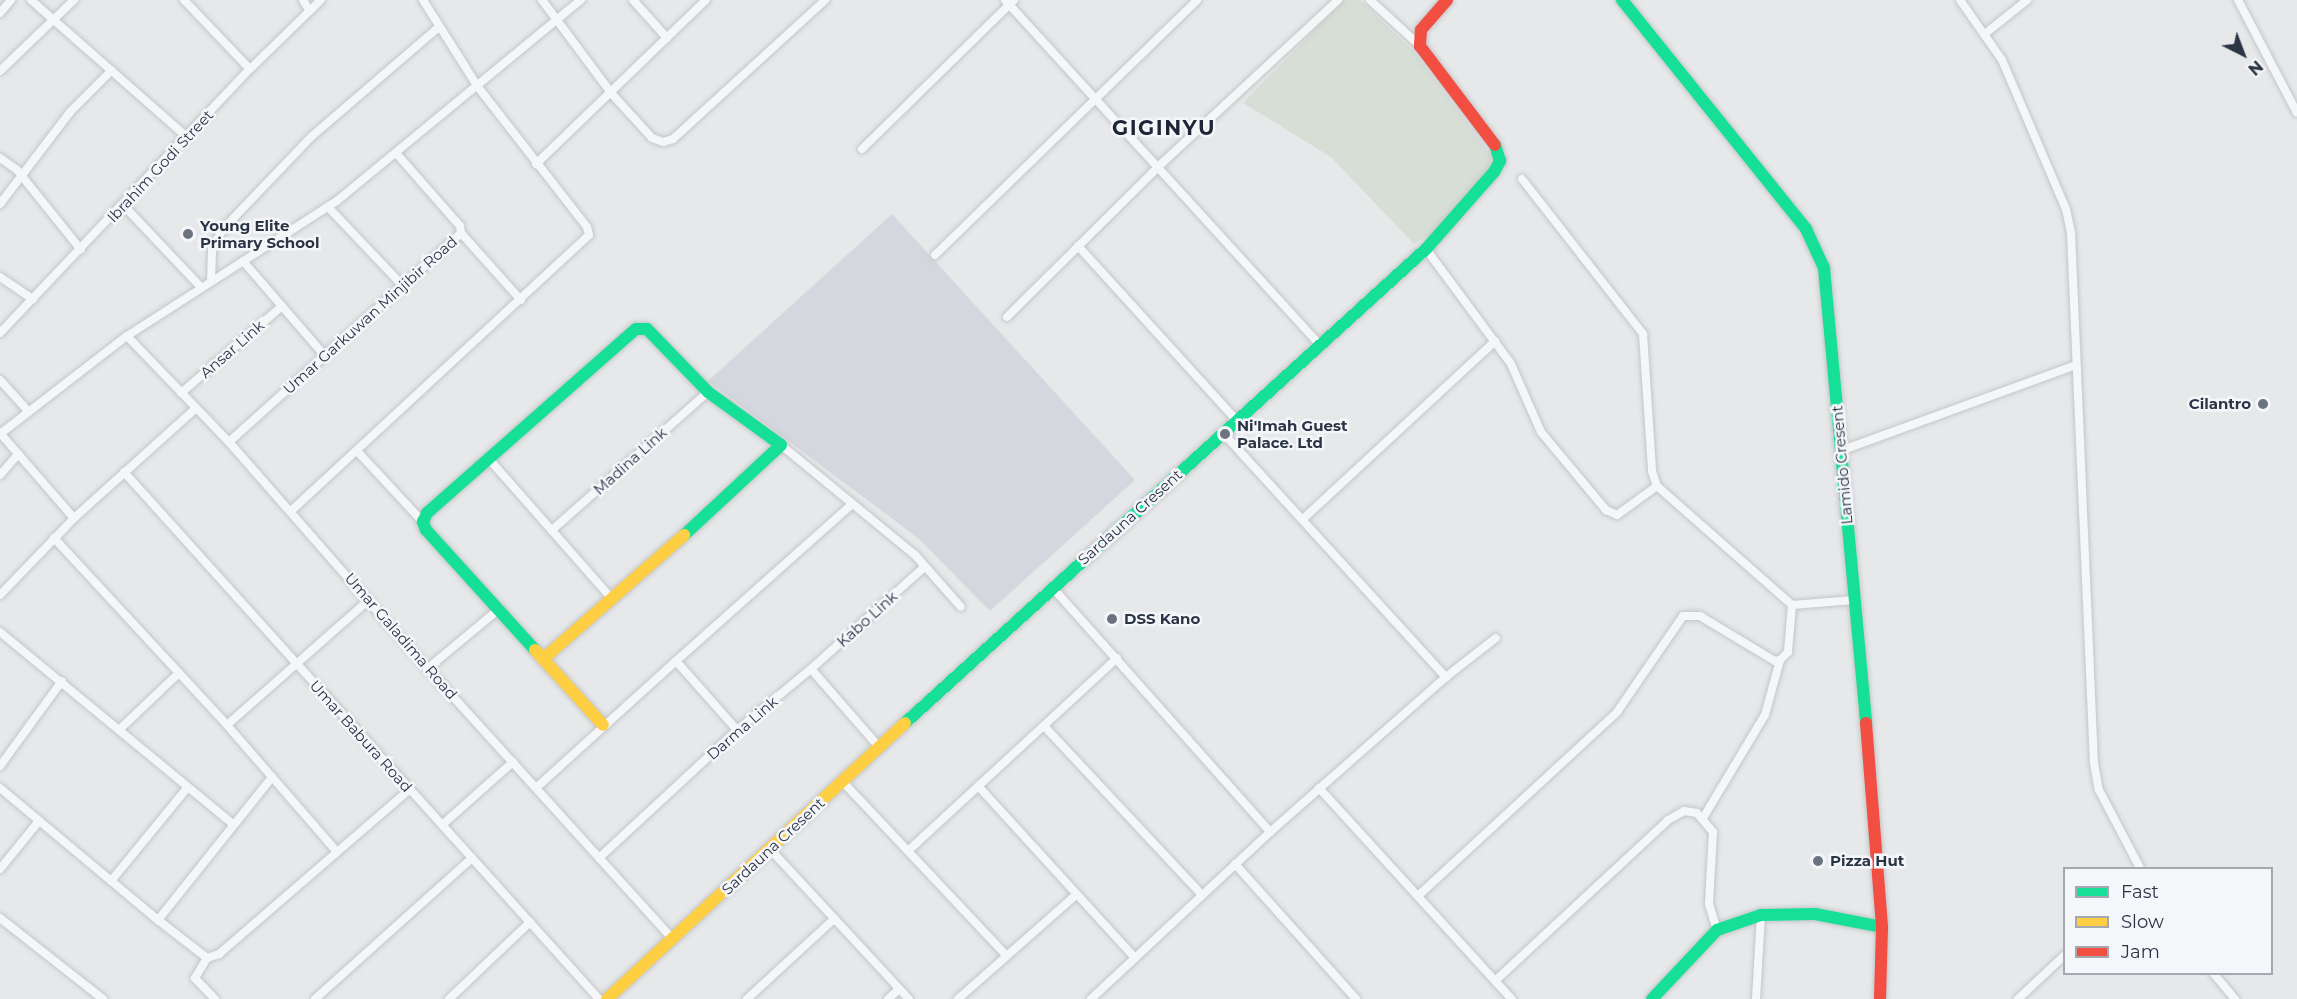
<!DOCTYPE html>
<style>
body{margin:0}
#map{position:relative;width:2297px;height:999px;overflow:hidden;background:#e6e8ea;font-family:Montserrat,sans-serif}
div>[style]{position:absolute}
.built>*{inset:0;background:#d4d7dd}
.green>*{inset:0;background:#d6ded6}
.roads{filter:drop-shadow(0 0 2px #c4c6c8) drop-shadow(0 0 2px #c4c6c8)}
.street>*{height:8px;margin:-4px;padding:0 4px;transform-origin:4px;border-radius:4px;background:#f5f6f7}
.fast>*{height:12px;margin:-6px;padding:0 6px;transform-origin:6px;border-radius:6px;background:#16e098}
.slow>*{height:12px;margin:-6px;padding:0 6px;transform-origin:6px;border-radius:6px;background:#ffcf43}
.jam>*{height:12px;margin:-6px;padding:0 6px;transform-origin:6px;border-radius:6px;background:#f24e42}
.dots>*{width:16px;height:16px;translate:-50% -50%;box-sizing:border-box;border:3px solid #f4f6f9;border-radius:50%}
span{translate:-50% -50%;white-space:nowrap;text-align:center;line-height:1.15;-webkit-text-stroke:5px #f4f6f9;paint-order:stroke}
.street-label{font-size:15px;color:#2b3445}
.poi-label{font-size:15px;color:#2b3445;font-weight:700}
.left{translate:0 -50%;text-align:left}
.right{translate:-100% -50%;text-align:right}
.district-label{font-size:21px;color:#1d2536;font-weight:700;letter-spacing:1.5px}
.legend{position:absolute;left:2063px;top:867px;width:210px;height:108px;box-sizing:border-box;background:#f4f6f9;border:2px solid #a4a8b1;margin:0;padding:8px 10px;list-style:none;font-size:18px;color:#2b3445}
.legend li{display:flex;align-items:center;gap:12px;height:30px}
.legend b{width:30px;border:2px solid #a4a8b1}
.north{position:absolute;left:2213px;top:24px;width:60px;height:60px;-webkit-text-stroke:4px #f4f6f9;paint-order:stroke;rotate:138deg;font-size:16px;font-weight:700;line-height:24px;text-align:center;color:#2b3445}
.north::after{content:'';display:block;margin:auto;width:21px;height:27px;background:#2b3445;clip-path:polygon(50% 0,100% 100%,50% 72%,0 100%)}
</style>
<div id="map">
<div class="built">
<div style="clip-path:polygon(892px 214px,1135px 480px,990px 611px,918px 538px,708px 381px)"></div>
</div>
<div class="green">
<div style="clip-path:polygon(1344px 0,1360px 0,1413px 51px,1492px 157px,1486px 173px,1430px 234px,1414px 244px,1331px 157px,1243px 103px)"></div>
</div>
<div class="roads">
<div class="street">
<div style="left:31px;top:0;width:208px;rotate:41.3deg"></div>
<div style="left:184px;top:0;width:95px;rotate:46.3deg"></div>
<div style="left:303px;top:0;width:12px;rotate:59deg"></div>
<div style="left:542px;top:0;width:117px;rotate:53.3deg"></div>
<div style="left:612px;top:94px;width:59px;rotate:47.7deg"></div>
<div style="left:652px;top:138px;width:12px;rotate:20deg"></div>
<div style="left:663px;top:142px;width:10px;rotate:-17deg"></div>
<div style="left:673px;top:139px;width:206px;rotate:-42.4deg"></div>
<div style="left:633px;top:0;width:51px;rotate:48.2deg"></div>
<div style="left:1005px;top:0;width:467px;rotate:47.6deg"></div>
<div style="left:1370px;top:0;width:68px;rotate:42.6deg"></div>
<div style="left:1960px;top:0;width:73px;rotate:55deg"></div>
<div style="left:2002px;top:60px;width:162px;rotate:66.8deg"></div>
<div style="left:2066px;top:209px;width:25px;rotate:78deg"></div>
<div style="left:2071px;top:233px;width:530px;rotate:87.52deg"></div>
<div style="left:2094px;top:763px;width:27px;rotate:80deg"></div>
<div style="left:2099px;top:790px;width:88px;rotate:62.3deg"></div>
<div style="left:2238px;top:0;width:127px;rotate:62.4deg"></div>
<div style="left:0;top:13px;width:17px;rotate:-50deg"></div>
<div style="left:1986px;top:33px;width:53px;rotate:-38.8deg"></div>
<div style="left:0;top:71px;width:103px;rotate:-43.8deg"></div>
<div style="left:862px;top:149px;width:213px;rotate:-44.4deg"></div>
<div style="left:0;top:158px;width:21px;rotate:35deg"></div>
<div style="left:17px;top:170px;width:102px;rotate:51.3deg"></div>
<div style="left:536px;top:164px;width:236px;rotate:-44deg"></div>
<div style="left:1522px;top:179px;width:197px;rotate:52deg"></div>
<div style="left:1643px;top:334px;width:137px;rotate:86.2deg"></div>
<div style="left:1652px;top:471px;width:16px;rotate:72deg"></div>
<div style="left:1657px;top:486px;width:180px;rotate:41.4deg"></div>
<div style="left:1792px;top:605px;width:62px;rotate:-4.6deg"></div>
<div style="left:0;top:204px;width:116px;rotate:-52.7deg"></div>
<div style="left:70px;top:112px;width:59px;rotate:-45deg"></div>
<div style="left:124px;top:206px;width:112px;rotate:46.5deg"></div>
<div style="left:328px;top:207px;width:109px;rotate:46.5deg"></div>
<div style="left:461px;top:233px;width:90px;rotate:48.2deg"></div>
<div style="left:1078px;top:246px;width:236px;rotate:47.7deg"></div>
<div style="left:1426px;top:249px;width:143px;rotate:53.5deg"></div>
<div style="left:1511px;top:364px;width:74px;rotate:66.2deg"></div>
<div style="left:1541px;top:432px;width:102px;rotate:50.2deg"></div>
<div style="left:1606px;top:510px;width:12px;rotate:24deg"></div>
<div style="left:1617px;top:515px;width:49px;rotate:-35.9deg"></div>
<div style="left:935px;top:255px;width:366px;rotate:-44.2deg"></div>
<div style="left:243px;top:261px;width:125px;rotate:49.2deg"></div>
<div style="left:0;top:277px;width:40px;rotate:34deg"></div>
<div style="left:211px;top:281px;width:33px;rotate:-88deg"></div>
<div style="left:212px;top:248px;width:23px;rotate:-59deg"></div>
<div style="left:224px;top:228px;width:126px;rotate:-46.3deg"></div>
<div style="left:311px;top:137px;width:169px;rotate:-40.7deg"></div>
<div style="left:1007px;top:317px;width:216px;rotate:-44.8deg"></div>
<div style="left:1160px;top:165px;width:243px;rotate:-42.8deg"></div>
<div style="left:0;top:333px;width:364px;rotate:-46.6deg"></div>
<div style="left:250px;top:69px;width:99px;rotate:-44.2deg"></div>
<div style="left:127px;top:336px;width:147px;rotate:46.1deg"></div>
<div style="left:229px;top:442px;width:286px;rotate:48.8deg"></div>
<div style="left:417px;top:657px;width:381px;rotate:47.8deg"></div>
<div style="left:0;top:380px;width:43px;rotate:47.8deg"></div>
<div style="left:181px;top:393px;width:133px;rotate:-40.7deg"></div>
<div style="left:0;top:433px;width:113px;rotate:49deg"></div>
<div style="left:1223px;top:433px;width:331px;rotate:47.6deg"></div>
<div style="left:0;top:434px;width:160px;rotate:-37.7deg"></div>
<div style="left:127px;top:336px;width:251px;rotate:-32.8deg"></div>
<div style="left:338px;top:200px;width:315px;rotate:-39.5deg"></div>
<div style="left:229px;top:442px;width:312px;rotate:-42deg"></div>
<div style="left:461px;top:233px;width:7px;rotate:-98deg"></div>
<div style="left:460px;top:226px;width:97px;rotate:-131.2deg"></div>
<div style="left:781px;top:445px;width:173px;rotate:39.4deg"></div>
<div style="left:915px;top:555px;width:69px;rotate:48.5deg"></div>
<div style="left:357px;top:451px;width:97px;rotate:47.1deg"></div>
<div style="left:1840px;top:451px;width:251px;rotate:-20deg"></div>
<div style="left:489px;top:459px;width:185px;rotate:48.7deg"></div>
<div style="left:124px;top:472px;width:709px;rotate:47.97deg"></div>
<div style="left:0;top:475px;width:28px;rotate:-49deg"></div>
<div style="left:291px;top:511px;width:406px;rotate:-42.8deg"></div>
<div style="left:589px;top:235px;width:8px;rotate:-104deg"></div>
<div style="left:587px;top:227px;width:177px;rotate:-127.9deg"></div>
<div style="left:478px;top:87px;width:103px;rotate:-122.3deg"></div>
<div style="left:1303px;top:519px;width:262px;rotate:-42.8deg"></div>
<div style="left:552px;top:530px;width:208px;rotate:-41.5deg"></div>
<div style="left:54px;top:538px;width:255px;rotate:47.2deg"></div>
<div style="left:227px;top:725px;width:168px;rotate:49.1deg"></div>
<div style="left:1052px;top:587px;width:328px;rotate:48.3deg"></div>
<div style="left:0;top:595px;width:107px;rotate:-46.1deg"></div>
<div style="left:74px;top:518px;width:164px;rotate:-42deg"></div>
<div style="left:0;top:632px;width:302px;rotate:39.5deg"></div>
<div style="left:676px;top:661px;width:236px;rotate:-41.7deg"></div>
<div style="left:427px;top:669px;width:94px;rotate:-39.8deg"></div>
<div style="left:811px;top:669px;width:151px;rotate:-42deg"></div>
<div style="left:227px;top:725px;width:189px;rotate:-41.4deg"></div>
<div style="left:1044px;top:726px;width:231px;rotate:46.9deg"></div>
<div style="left:121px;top:728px;width:80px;rotate:-43.5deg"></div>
<div style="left:0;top:766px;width:105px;rotate:-53.9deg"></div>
<div style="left:842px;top:781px;width:239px;rotate:46.7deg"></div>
<div style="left:979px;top:787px;width:231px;rotate:47.6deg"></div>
<div style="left:0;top:788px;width:206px;rotate:39.9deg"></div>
<div style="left:536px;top:788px;width:189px;rotate:-42.2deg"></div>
<div style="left:676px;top:661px;width:92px;rotate:48.5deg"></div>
<div style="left:1319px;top:788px;width:286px;rotate:47.6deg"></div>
<div style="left:1703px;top:818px;width:120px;rotate:-59deg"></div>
<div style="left:1765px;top:715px;width:57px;rotate:-74.7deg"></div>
<div style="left:1780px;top:660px;width:11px;rotate:-45deg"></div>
<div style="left:1788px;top:652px;width:47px;rotate:-85.1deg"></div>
<div style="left:442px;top:825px;width:95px;rotate:-41.6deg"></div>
<div style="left:769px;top:848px;width:206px;rotate:47.2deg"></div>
<div style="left:909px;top:850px;width:283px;rotate:-42.7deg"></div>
<div style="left:599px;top:858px;width:188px;rotate:-42.8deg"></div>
<div style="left:737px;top:730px;width:96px;rotate:-39.5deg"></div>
<div style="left:811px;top:669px;width:103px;rotate:48.9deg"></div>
<div style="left:1235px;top:864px;width:181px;rotate:48.1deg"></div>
<div style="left:0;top:869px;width:62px;rotate:-50.9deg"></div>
<div style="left:111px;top:881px;width:120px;rotate:-50.7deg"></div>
<div style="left:1419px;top:895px;width:270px;rotate:-42.7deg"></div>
<div style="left:1617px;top:712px;width:116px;rotate:-55.5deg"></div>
<div style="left:1683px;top:616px;width:17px"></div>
<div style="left:1700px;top:616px;width:87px;rotate:31deg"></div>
<div style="left:1775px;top:661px;width:5px;rotate:-11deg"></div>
<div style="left:0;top:918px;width:131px;rotate:38.2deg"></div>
<div style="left:207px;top:958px;width:62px;rotate:-142.2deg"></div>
<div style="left:158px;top:920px;width:183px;rotate:-51.4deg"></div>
<div style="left:2214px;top:974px;width:33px;rotate:50deg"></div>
<div style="left:1495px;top:981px;width:236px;rotate:-42.9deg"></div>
<div style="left:1668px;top:820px;width:18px;rotate:-29deg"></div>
<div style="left:1684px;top:811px;width:13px;rotate:9deg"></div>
<div style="left:1697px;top:813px;width:25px;rotate:50deg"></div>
<div style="left:1713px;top:832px;width:72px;rotate:93.2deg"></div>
<div style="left:1709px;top:904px;width:27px;rotate:73deg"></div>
<div style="left:215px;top:999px;width:29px;rotate:-134deg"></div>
<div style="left:195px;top:978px;width:23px;rotate:-59deg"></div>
<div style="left:207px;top:958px;width:13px;rotate:-18deg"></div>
<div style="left:219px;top:954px;width:252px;rotate:-40.8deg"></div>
<div style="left:315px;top:999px;width:211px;rotate:-41.9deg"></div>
<div style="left:449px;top:999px;width:112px;rotate:-43.5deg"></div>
<div style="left:747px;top:999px;width:118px;rotate:-42.6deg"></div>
<div style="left:888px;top:999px;width:15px;rotate:-42deg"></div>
<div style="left:958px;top:999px;width:156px;rotate:-41.4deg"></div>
<div style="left:1091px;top:999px;width:245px;rotate:-43deg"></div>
<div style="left:1270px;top:832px;width:235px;rotate:-41.4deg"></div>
<div style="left:1446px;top:677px;width:63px;rotate:-38deg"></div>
<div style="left:1756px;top:999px;width:84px;rotate:-86.6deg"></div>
<div style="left:2018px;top:999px;width:63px;rotate:-43.1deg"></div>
</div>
<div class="fast">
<div style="left:1622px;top:0;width:294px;rotate:51.2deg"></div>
<div style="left:1806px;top:229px;width:43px;rotate:65.2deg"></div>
<div style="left:1824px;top:268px;width:457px;rotate:84.7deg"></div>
<div style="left:535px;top:650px;width:162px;rotate:-132.2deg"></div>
<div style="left:426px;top:530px;width:9px;rotate:-111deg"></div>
<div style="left:423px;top:522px;width:10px;rotate:-66deg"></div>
<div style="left:427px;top:513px;width:278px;rotate:-41.4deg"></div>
<div style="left:636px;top:329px;width:11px"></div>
<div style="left:647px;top:329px;width:88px;rotate:45.9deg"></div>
<div style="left:708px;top:392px;width:90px;rotate:36deg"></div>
<div style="left:781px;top:445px;width:132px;rotate:137.1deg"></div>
<div style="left:905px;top:723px;width:704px;rotate:-42.3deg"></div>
<div style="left:1426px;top:249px;width:103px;rotate:-48.6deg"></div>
<div style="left:1494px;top:172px;width:13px;rotate:-61deg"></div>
<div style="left:1500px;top:161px;width:17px;rotate:-107deg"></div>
<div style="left:1652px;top:999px;width:95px;rotate:-46.7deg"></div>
<div style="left:1717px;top:930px;width:46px;rotate:-18.8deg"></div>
<div style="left:1761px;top:915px;width:54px;rotate:-1.1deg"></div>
<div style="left:1815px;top:914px;width:68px;rotate:11deg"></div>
</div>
<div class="slow">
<div style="left:535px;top:650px;width:101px;rotate:47.8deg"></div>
<div style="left:543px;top:659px;width:188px;rotate:-41.3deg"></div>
<div style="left:607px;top:999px;width:406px;rotate:-42.8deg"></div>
</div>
<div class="jam">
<div style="left:1447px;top:0;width:40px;rotate:131deg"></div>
<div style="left:1421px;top:30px;width:16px;rotate:94deg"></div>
<div style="left:1420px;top:46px;width:124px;rotate:52.9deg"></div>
<div style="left:1866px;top:723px;width:205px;rotate:85.5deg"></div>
<div style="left:1882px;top:927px;width:72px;rotate:91.6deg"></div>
</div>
</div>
<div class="dots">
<div style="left:188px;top:234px;background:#6c737f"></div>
<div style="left:2263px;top:404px;background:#6c737f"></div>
<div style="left:1225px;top:434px;background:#6c737f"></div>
<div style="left:1112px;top:619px;background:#6c737f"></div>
<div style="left:1818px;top:861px;background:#6c737f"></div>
</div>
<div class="street-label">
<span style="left:160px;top:166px;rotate:-47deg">Ibrahim Godi Street</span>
<span style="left:370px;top:315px;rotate:-42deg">Umar Garkuwan Minjibir Road</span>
<span style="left:232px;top:349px;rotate:-41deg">Ansar Link</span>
<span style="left:630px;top:461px;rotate:-42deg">Madina Link</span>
<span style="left:1842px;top:465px;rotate:-95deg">Lamido Cresent</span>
<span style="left:1130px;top:517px;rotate:-42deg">Sardauna Cresent</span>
<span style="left:867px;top:619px;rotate:-42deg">Kabo Link</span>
<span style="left:401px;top:636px;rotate:49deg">Umar Galadima Road</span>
<span style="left:742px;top:728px;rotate:-41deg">Darma Link</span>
<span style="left:361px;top:736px;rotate:48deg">Umar Babura Road</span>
<span style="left:773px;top:846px;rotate:-43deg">Sardauna Cresent</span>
</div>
<div class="poi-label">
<span class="left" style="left:200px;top:234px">Young Elite<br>Primary School</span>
<span class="right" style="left:2251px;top:404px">Cilantro</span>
<span class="left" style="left:1237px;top:434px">Ni'Imah Guest<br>Palace. Ltd</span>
<span class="left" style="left:1124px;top:619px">DSS Kano</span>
<span class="left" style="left:1830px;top:861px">Pizza Hut</span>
</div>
<div class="district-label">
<span style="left:1164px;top:128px">GIGINYU</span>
</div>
<ul class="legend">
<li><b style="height:8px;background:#16e098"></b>Fast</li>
<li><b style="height:8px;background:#ffcf43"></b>Slow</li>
<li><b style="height:8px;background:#f24e42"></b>Jam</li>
</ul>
<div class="north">N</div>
</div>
